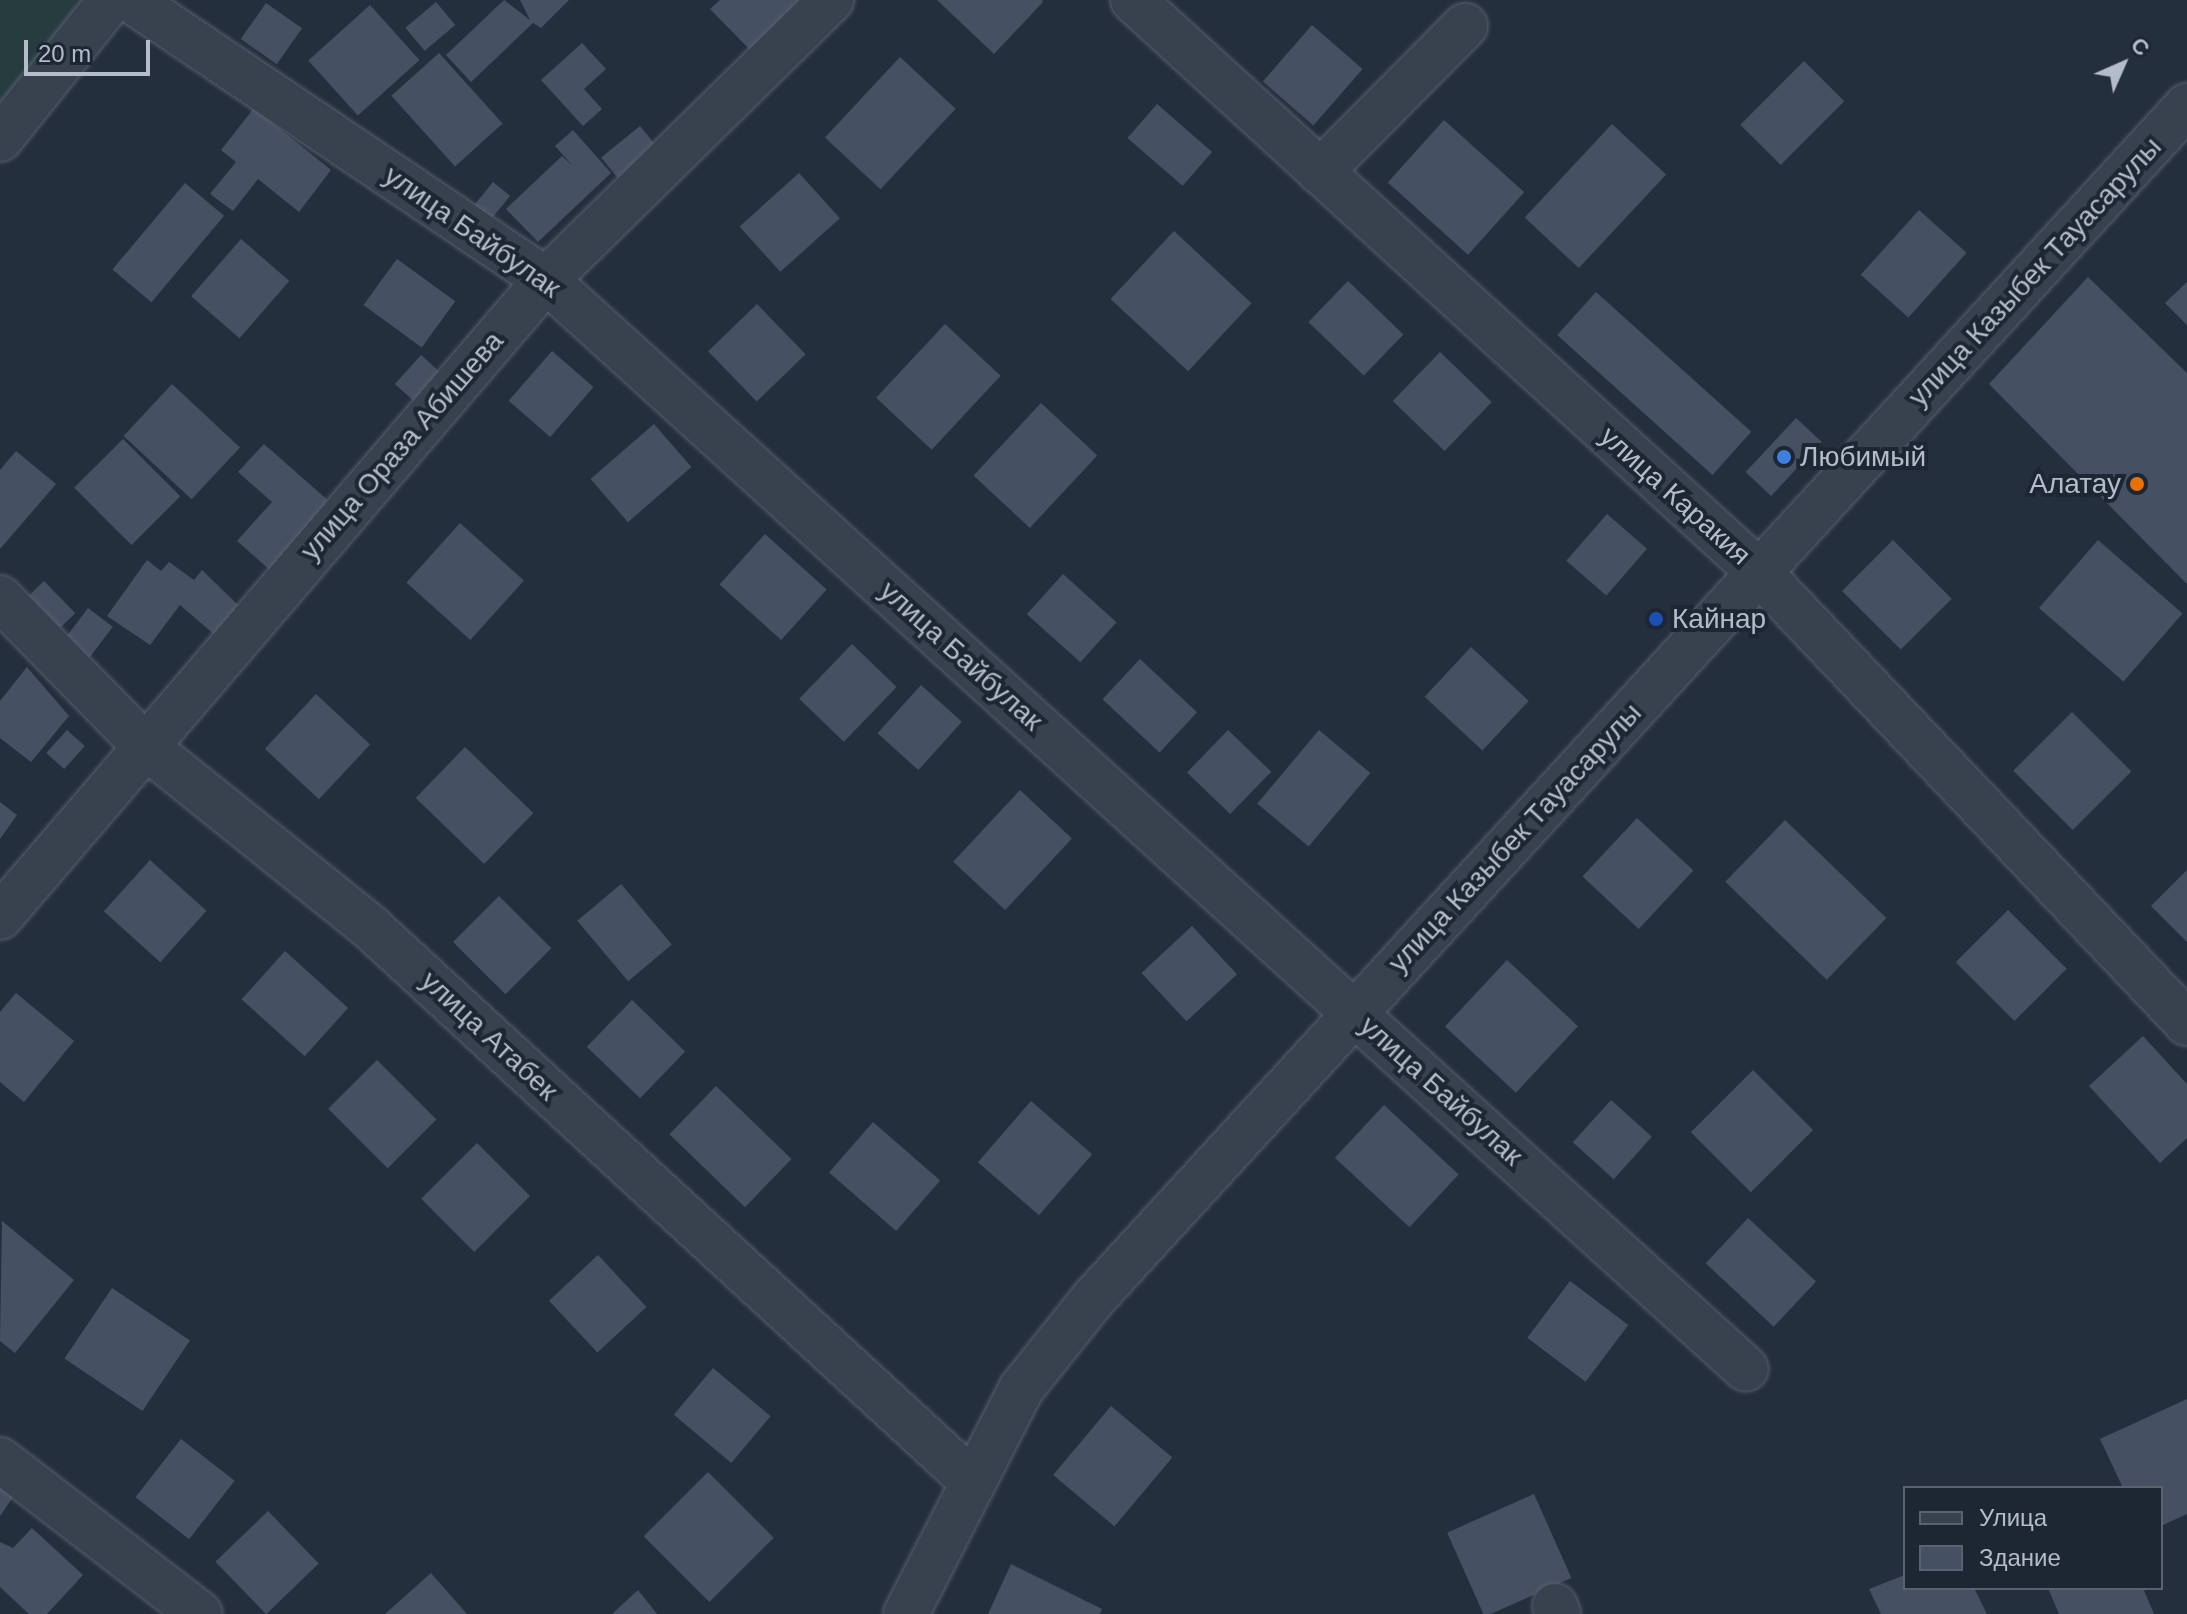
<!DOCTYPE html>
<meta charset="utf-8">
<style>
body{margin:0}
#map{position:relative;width:2187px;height:1614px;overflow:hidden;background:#242f3e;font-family:Helvetica,sans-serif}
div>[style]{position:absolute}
.green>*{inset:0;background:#263c3f}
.building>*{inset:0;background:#455162;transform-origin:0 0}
.roads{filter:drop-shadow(0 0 2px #565f6c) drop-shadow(0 0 2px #565f6c)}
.minor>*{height:44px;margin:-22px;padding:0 22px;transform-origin:22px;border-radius:22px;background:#38414e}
.dots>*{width:22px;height:22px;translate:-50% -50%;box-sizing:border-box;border:4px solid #1d2633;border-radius:50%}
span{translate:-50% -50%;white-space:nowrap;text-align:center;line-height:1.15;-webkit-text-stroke:8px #1d2633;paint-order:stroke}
.street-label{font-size:28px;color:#b4bcc9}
.poi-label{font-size:28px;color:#b4bcc9}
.left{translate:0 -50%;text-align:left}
.right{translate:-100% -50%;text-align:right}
.legend{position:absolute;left:1903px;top:1486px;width:260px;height:104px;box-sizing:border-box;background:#1d2633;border:2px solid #59626f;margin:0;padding:10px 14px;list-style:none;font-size:24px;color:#b4bcc9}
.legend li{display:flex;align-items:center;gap:16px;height:40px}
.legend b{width:40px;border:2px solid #59626f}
.north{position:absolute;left:2083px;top:24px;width:80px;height:80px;-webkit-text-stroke:6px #1d2633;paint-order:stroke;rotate:45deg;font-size:22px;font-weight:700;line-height:32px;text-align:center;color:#b4bcc9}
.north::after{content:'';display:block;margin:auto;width:28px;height:36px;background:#b4bcc9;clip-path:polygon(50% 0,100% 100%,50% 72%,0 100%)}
.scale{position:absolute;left:24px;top:40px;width:126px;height:36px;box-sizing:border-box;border:4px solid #b4bcc9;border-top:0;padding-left:10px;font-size:24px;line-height:28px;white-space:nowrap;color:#b4bcc9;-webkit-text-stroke:6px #1d2633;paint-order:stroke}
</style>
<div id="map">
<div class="green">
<div style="clip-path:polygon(0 0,90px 0,0 126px)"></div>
</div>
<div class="building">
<div style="clip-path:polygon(504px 0,530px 20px,520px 0,569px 0,541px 28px,533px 23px,471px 82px,446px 55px)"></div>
<div style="clip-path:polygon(720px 0,813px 0,755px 55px,710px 9px)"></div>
<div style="clip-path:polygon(937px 0,1042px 0,1043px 2px,994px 54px)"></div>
<div style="left:436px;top:2px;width:30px;height:40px;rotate:50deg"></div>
<div style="left:266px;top:3px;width:44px;height:44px;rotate:35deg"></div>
<div style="left:370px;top:5px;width:74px;height:83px;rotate:48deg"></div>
<div style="left:1312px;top:25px;width:67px;height:75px;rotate:41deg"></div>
<div style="clip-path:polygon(582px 43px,606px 69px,584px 89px,602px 109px,583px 126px,541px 80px)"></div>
<div style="left:439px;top:53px;width:95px;height:64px;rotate:48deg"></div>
<div style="left:900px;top:57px;width:76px;height:110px;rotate:43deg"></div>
<div style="left:1804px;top:61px;width:57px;height:90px;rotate:45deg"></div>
<div style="left:1157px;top:104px;width:73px;height:45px;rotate:41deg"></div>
<div style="clip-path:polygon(254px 108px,331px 170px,299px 212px,258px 179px,233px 211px,210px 194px,236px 162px,221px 150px)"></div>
<div style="left:1444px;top:120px;width:108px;height:84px;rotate:42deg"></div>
<div style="left:1612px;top:124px;width:74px;height:128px;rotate:43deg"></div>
<div style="left:640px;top:126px;width:27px;height:50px;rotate:51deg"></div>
<div style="clip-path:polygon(573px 130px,611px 173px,538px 242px,506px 209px,562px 156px,573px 166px,555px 146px)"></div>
<div style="left:799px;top:173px;width:61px;height:80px;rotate:48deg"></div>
<div style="left:493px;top:182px;width:22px;height:36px;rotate:39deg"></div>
<div style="left:185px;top:183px;width:51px;height:113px;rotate:40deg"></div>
<div style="left:1919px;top:210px;width:64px;height:87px;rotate:42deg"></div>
<div style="left:1174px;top:231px;width:106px;height:93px;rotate:43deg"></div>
<div style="left:241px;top:239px;width:64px;height:76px;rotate:41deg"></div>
<div style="left:397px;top:259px;width:72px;height:57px;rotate:36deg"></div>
<div style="clip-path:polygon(2088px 277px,2187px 373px,2187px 584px,1989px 384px)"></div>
<div style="left:1348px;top:281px;width:77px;height:57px;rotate:44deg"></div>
<div style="clip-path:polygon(2187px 282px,2187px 325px,2165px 303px)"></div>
<div style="left:1596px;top:292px;width:209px;height:58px;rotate:42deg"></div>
<div style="left:757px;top:304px;width:70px;height:68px;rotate:46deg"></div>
<div style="left:945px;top:324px;width:76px;height:101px;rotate:43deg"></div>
<div style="left:552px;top:351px;width:55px;height:66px;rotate:41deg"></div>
<div style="left:1440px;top:352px;width:72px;height:68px;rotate:44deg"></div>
<div style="left:421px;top:355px;width:25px;height:39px;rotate:42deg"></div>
<div style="left:172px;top:384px;width:93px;height:71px;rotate:43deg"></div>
<div style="left:1041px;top:403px;width:77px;height:99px;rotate:43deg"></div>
<div style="left:1796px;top:418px;width:35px;height:74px;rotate:43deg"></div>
<div style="left:654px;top:424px;width:57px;height:84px;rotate:49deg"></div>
<div style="left:123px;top:439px;width:81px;height:69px;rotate:45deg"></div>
<div style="clip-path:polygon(264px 444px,331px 503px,271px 571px,237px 541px,272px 502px,238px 472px)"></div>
<div style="clip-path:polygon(16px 451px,56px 484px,0 549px,0 470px)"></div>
<div style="left:1607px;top:514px;width:53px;height:62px;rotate:41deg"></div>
<div style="left:460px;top:523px;width:86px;height:80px;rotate:42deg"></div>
<div style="left:765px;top:534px;width:83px;height:68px;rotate:42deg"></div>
<div style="left:1893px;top:540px;width:83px;height:72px;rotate:45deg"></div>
<div style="left:2098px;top:540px;width:112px;height:90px;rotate:41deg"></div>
<div style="clip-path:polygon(147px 560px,161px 571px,169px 562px,194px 580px,202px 570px,241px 608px,216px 636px,180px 605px,150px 645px,107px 616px)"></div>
<div style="left:1063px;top:574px;width:72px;height:54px;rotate:42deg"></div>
<div style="left:44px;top:581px;width:45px;height:21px;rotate:46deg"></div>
<div style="left:88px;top:608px;width:31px;height:46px;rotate:37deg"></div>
<div style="left:852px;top:644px;width:62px;height:76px;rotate:44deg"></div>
<div style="left:1471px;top:647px;width:79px;height:68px;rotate:43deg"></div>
<div style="left:1140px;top:659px;width:78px;height:55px;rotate:43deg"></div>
<div style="clip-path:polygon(27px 667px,69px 716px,31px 762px,0 738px,0 701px)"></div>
<div style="left:921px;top:685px;width:55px;height:65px;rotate:42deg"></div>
<div style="left:316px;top:694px;width:74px;height:75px;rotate:43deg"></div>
<div style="left:2072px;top:712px;width:84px;height:83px;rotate:45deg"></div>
<div style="left:67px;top:730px;width:24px;height:31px;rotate:42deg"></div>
<div style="left:1228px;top:730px;width:60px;height:59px;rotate:44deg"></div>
<div style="left:1319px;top:730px;width:67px;height:96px;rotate:40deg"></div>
<div style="left:465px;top:747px;width:95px;height:71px;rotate:44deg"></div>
<div style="left:1020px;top:790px;width:71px;height:98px;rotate:43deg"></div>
<div style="clip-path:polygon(0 802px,17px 815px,0 839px)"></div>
<div style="left:1637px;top:818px;width:77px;height:80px;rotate:43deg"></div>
<div style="left:1785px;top:820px;width:141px;height:86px;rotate:44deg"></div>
<div style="left:150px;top:860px;width:76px;height:69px;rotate:42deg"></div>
<div style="clip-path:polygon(2187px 870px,2187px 942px,2151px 906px)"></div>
<div style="left:621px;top:884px;width:79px;height:57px;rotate:50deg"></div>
<div style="left:499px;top:896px;width:74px;height:65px;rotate:45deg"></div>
<div style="left:2008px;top:910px;width:83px;height:74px;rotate:45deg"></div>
<div style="left:1192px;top:926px;width:66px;height:69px;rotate:47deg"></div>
<div style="left:285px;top:951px;width:85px;height:65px;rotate:42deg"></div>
<div style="left:1507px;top:960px;width:97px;height:91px;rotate:43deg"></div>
<div style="clip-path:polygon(16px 993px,74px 1041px,24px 1102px,0 1082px,0 1012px)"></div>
<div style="left:632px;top:1000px;width:74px;height:65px;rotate:44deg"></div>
<div style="clip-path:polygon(2143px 1036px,2187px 1084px,2187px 1138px,2160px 1163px,2089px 1086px)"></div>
<div style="left:377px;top:1060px;width:84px;height:69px;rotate:45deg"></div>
<div style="left:1753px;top:1070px;width:85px;height:88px;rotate:45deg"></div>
<div style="left:716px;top:1086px;width:105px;height:67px;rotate:44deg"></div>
<div style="left:1611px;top:1100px;width:55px;height:57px;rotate:42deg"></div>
<div style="left:1031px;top:1101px;width:81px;height:81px;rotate:41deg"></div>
<div style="left:1384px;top:1105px;width:102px;height:72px;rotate:43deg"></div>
<div style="left:873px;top:1122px;width:89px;height:67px;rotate:41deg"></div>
<div style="left:477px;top:1143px;width:75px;height:79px;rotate:45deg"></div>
<div style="left:1748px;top:1218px;width:93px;height:62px;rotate:43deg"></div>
<div style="clip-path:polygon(2px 1221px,74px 1280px,15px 1353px,0 1341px)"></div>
<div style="left:598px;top:1255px;width:71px;height:67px;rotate:47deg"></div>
<div style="left:1570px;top:1281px;width:73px;height:71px;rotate:37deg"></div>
<div style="left:112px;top:1288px;width:94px;height:85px;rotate:34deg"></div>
<div style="left:713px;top:1368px;width:75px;height:61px;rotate:40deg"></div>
<div style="clip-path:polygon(2187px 1399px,2187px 1514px,2161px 1526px,2161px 1488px,2123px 1488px,2100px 1439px)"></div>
<div style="left:1111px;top:1406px;width:80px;height:90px;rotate:40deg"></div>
<div style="left:181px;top:1439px;width:68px;height:74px;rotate:38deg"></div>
<div style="left:708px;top:1472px;width:93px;height:91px;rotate:45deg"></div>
<div style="clip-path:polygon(0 1488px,13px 1497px,0 1516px)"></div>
<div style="left:1534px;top:1494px;width:92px;height:95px;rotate:66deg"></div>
<div style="left:268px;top:1511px;width:73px;height:73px;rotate:46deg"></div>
<div style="clip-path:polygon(32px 1528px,83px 1575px,47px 1614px,29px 1614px,0 1587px,0 1542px,13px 1548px)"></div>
<div style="clip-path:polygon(1011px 1564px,1102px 1609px,1100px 1614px,988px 1614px)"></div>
<div style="clip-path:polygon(431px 1573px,467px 1614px,385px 1614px)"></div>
<div style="clip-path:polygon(1905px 1575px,1905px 1588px,1974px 1588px,1987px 1614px,1881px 1614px,1869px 1589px)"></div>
<div style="clip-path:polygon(2048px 1588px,2143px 1588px,2154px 1614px,2059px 1614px)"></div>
<div style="clip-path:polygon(638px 1590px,657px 1614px,612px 1614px)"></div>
</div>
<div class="roads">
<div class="minor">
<div style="left:131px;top:0;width:501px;rotate:34.01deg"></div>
<div style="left:546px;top:280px;width:1620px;rotate:42.22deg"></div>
<div style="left:1133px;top:0;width:848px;rotate:42.42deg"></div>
<div style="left:1759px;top:572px;width:622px;rotate:46.5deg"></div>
<div style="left:0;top:139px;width:178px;rotate:-51.4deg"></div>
<div style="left:1320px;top:172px;width:206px;rotate:-45.2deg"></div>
<div style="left:0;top:598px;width:207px;rotate:45.6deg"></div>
<div style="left:145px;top:746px;width:290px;rotate:38.8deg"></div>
<div style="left:371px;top:928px;width:817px;rotate:42.62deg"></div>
<div style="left:0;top:917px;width:839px;rotate:-49.4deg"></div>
<div style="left:546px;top:280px;width:400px;rotate:-44.5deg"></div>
<div style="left:0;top:1460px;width:252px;rotate:37.6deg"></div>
<div style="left:1555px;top:1606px;width:9px;rotate:69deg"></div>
<div style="left:906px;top:1614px;width:253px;rotate:-62.9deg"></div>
<div style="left:1021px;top:1389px;width:115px;rotate:-51.3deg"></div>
<div style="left:1093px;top:1299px;width:1619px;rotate:-47.48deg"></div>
</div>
</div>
<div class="dots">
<div style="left:1784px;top:457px;background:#3f7fe0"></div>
<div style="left:2137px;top:484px;background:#e8710a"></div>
<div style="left:1656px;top:619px;background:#1a4fb4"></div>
</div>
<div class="street-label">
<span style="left:472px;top:232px;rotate:35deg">улица Байбулак</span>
<span style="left:2035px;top:272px;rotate:-47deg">улица Казыбек Тауасарулы</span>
<span style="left:402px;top:446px;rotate:-49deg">улица Ораза Абишева</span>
<span style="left:1675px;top:496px;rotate:42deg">улица Каракия</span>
<span style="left:961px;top:656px;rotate:42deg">улица Байбулак</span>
<span style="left:1515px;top:838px;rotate:-47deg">улица Казыбек Тауасарулы</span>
<span style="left:489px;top:1036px;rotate:43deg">улица Атабек</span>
<span style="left:1441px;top:1091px;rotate:42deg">улица Байбулак</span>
</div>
<div class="poi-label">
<span class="left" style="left:1800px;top:457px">Любимый</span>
<span class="right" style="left:2121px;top:484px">Алатау</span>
<span class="left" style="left:1672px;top:619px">Кайнар</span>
</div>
<ul class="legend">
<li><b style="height:10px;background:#38414e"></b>Улица</li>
<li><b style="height:22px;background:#455162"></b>Здание</li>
</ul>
<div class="north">С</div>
<div class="scale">20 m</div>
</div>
